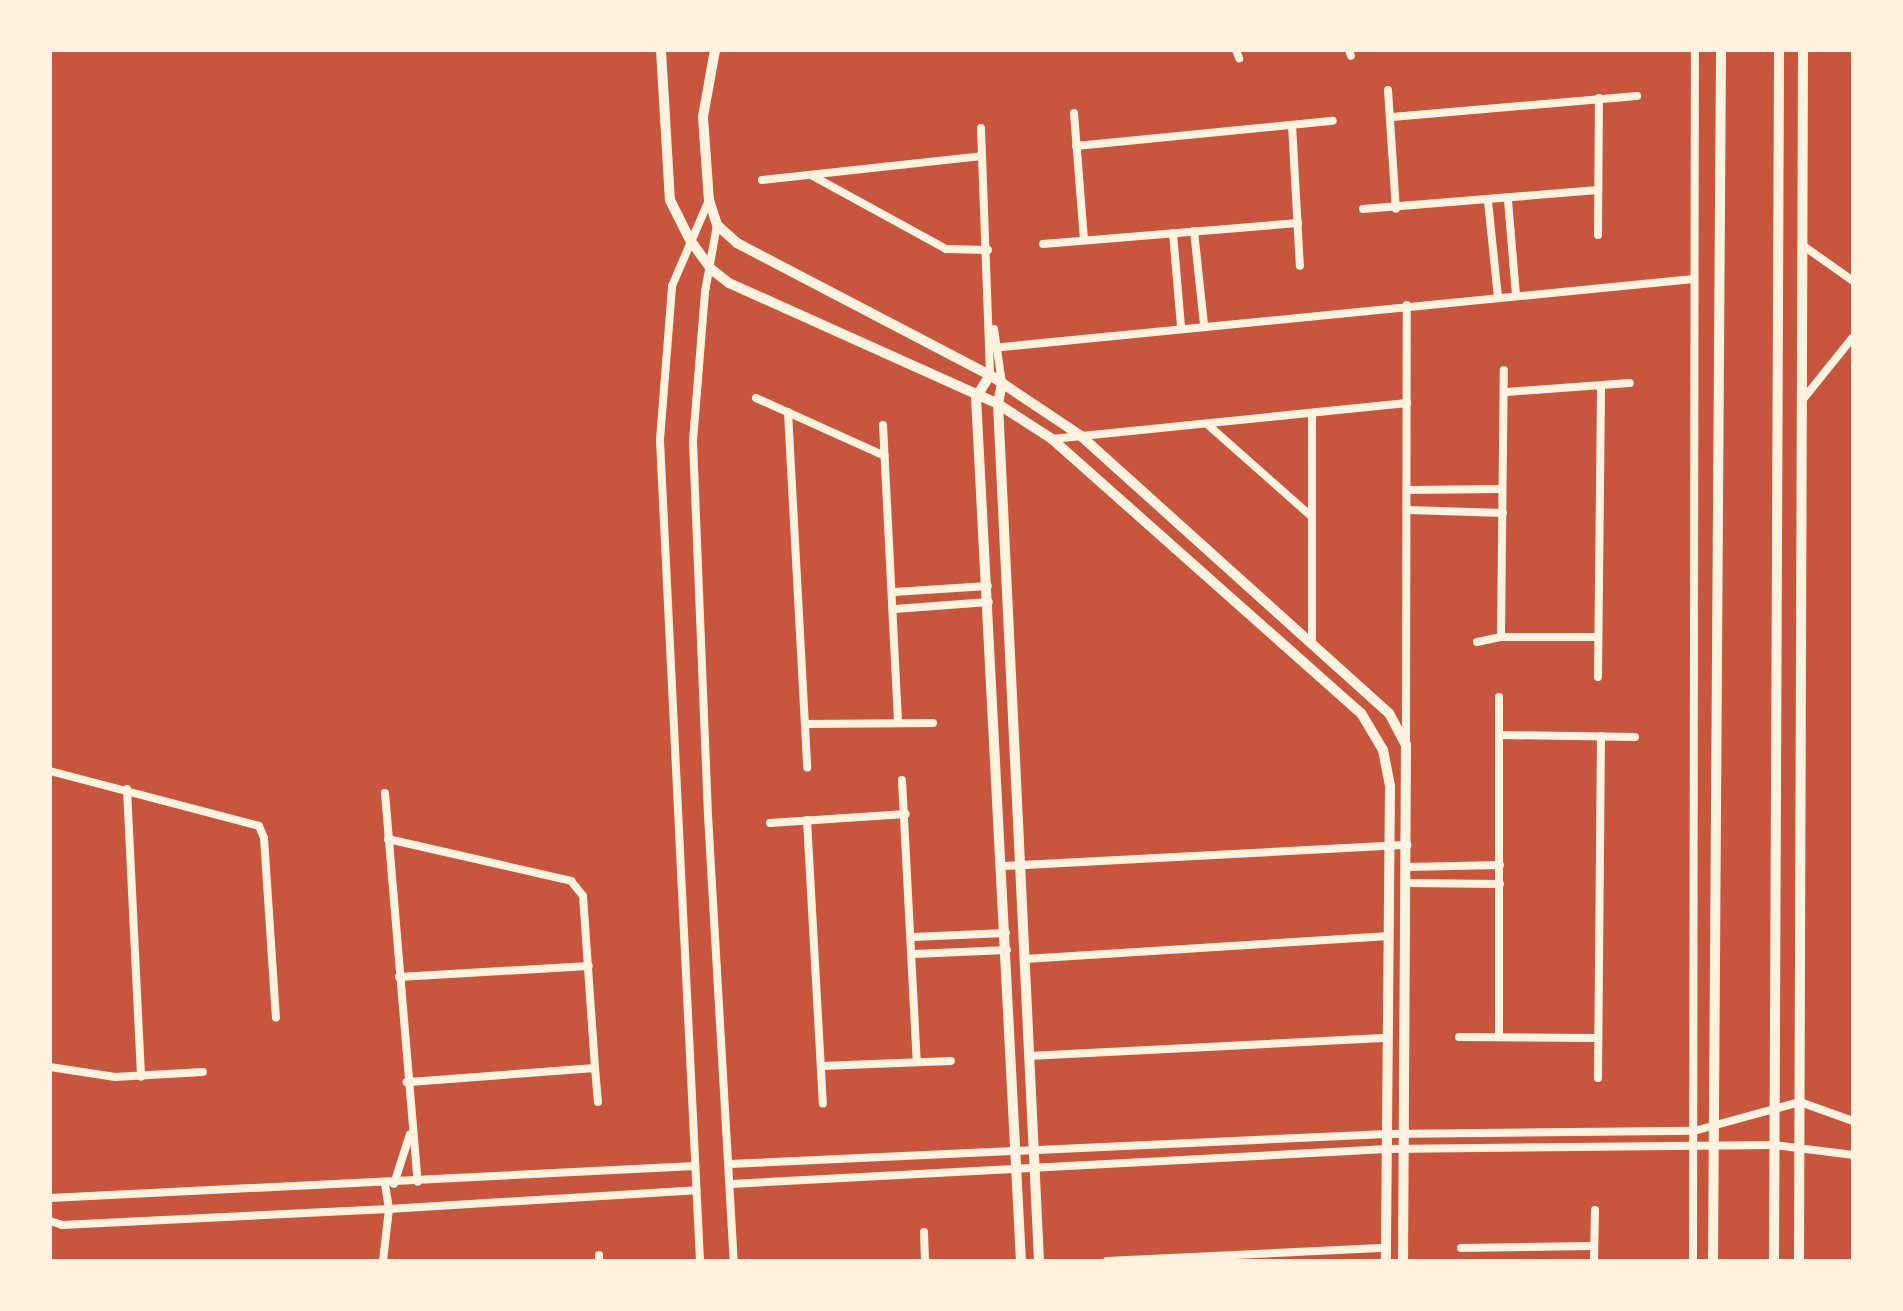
<!DOCTYPE html>
<style>
body{margin:0}
#map{position:relative;width:1903px;height:1311px;overflow:hidden;background:#c8553d;font-family:"Open Sans",sans-serif}
div>[style]{position:absolute}
.minor>*{height:8px;margin:-4px;padding:0 4px;transform-origin:4px;border-radius:4px;background:#fff3e0}
.tertiary>*{height:10px;margin:-5px;padding:0 5px;transform-origin:5px;border-radius:5px;background:#fff3e0}
span{translate:-50% -50%;white-space:nowrap;text-align:center;line-height:1.15;-webkit-text-stroke:8px #fff3e0;paint-order:stroke}
.frame{position:absolute;inset:0;border:52px solid #fff3e0;pointer-events:none}
</style>
<div id="map">
<div class="minor">
<div style="left:1236px;top:50px;width:9px;rotate:69deg"></div>
<div style="left:1349px;top:50px;width:6px;rotate:72deg"></div>
<div style="left:1388px;top:90px;width:119px;rotate:86.2deg"></div>
<div style="left:1074px;top:113px;width:126px;rotate:85.5deg"></div>
<div style="left:1392px;top:117px;width:246px;rotate:-4.9deg"></div>
<div style="left:1292px;top:125px;width:141px;rotate:86.8deg"></div>
<div style="left:981px;top:128px;width:247px;rotate:87.9deg"></div>
<div style="left:1076px;top:146px;width:258px;rotate:-5.6deg"></div>
<div style="left:811px;top:175px;width:154px;rotate:28.7deg"></div>
<div style="left:946px;top:249px;width:42px;rotate:1.4deg"></div>
<div style="left:762px;top:180px;width:221px;rotate:-6.2deg"></div>
<div style="left:1508px;top:200px;width:95px;rotate:85.2deg"></div>
<div style="left:1488px;top:201px;width:97px;rotate:84.1deg"></div>
<div style="left:1363px;top:209px;width:236px;rotate:-4.6deg"></div>
<div style="left:717px;top:225px;width:68px;rotate:100.2deg"></div>
<div style="left:705px;top:292px;width:150px;rotate:94.6deg"></div>
<div style="left:693px;top:442px;width:373px;rotate:87.7deg"></div>
<div style="left:708px;top:815px;width:447px;rotate:86.7deg"></div>
<div style="left:1194px;top:231px;width:95px;rotate:83.9deg"></div>
<div style="left:1173px;top:233px;width:94px;rotate:85.1deg"></div>
<div style="left:1598px;top:235px;width:137px;rotate:-89.6deg"></div>
<div style="left:1043px;top:244px;width:256px;rotate:-4.7deg"></div>
<div style="left:1805px;top:247px;width:59px;rotate:35.3deg"></div>
<div style="left:994px;top:329px;width:55px;rotate:81.6deg"></div>
<div style="left:992px;top:348px;width:705px;rotate:-5.61deg"></div>
<div style="left:1507px;top:392px;width:123px;rotate:-4.2deg"></div>
<div style="left:756px;top:398px;width:141px;rotate:24.2deg"></div>
<div style="left:1804px;top:398px;width:78px;rotate:-51.2deg"></div>
<div style="left:788px;top:412px;width:356px;rotate:86.9deg"></div>
<div style="left:1312px;top:414px;width:227px;rotate:90deg"></div>
<div style="left:1207px;top:424px;width:140px;rotate:41.5deg"></div>
<div style="left:883px;top:425px;width:298px;rotate:87.1deg"></div>
<div style="left:1052px;top:439px;width:357px;rotate:-5.8deg"></div>
<div style="left:1408px;top:490px;width:94px;rotate:-0.6deg"></div>
<div style="left:1408px;top:510px;width:95px;rotate:1.8deg"></div>
<div style="left:894px;top:592px;width:94px;rotate:-3.7deg"></div>
<div style="left:895px;top:609px;width:94px;rotate:-4.3deg"></div>
<div style="left:1501px;top:637px;width:267px;rotate:-89.4deg"></div>
<div style="left:1477px;top:642px;width:25px;rotate:-12deg"></div>
<div style="left:1501px;top:637px;width:96px"></div>
<div style="left:1598px;top:677px;width:289px;rotate:-89.4deg"></div>
<div style="left:805px;top:724px;width:128px;rotate:-0.4deg"></div>
<div style="left:1499px;top:735px;width:136px;rotate:0.8deg"></div>
<div style="left:1406px;top:741px;width:436px;rotate:-89.9deg"></div>
<div style="left:50px;top:771px;width:216px;rotate:14.7deg"></div>
<div style="left:259px;top:826px;width:13px;rotate:67deg"></div>
<div style="left:264px;top:838px;width:180px;rotate:86.2deg"></div>
<div style="left:902px;top:780px;width:282px;rotate:87deg"></div>
<div style="left:127px;top:789px;width:288px;rotate:87.2deg"></div>
<div style="left:385px;top:793px;width:390px;rotate:85.2deg"></div>
<div style="left:807px;top:820px;width:284px;rotate:86.8deg"></div>
<div style="left:770px;top:823px;width:136px;rotate:-3.8deg"></div>
<div style="left:388px;top:839px;width:188px;rotate:12.9deg"></div>
<div style="left:571px;top:881px;width:19px;rotate:51deg"></div>
<div style="left:583px;top:896px;width:172px;rotate:86deg"></div>
<div style="left:595px;top:1068px;width:189px;rotate:175.7deg"></div>
<div style="left:1004px;top:866px;width:404px;rotate:-3deg"></div>
<div style="left:1407px;top:867px;width:93px;rotate:-1.2deg"></div>
<div style="left:1407px;top:883px;width:93px;rotate:0.6deg"></div>
<div style="left:913px;top:937px;width:93px;rotate:-2.5deg"></div>
<div style="left:914px;top:954px;width:93px;rotate:-2.5deg"></div>
<div style="left:1025px;top:959px;width:365px;rotate:-3.6deg"></div>
<div style="left:399px;top:977px;width:190px;rotate:-3.3deg"></div>
<div style="left:1459px;top:1037px;width:138px;rotate:0.4deg"></div>
<div style="left:1499px;top:1037px;width:340px;rotate:-90deg"></div>
<div style="left:1029px;top:1056px;width:359px;rotate:-2.9deg"></div>
<div style="left:821px;top:1066px;width:130px;rotate:-2.2deg"></div>
<div style="left:50px;top:1067px;width:66px;rotate:8.7deg"></div>
<div style="left:115px;top:1077px;width:88px;rotate:-3.3deg"></div>
<div style="left:595px;top:1068px;width:34px;rotate:85deg"></div>
<div style="left:1598px;top:1078px;width:342px;rotate:-89.5deg"></div>
<div style="left:729px;top:1164px;width:659px;rotate:-2.61deg"></div>
<div style="left:1387px;top:1134px;width:307px;rotate:-0.6deg"></div>
<div style="left:1694px;top:1131px;width:110px;rotate:-15.3deg"></div>
<div style="left:1800px;top:1102px;width:56px;rotate:19.7deg"></div>
<div style="left:394px;top:1184px;width:52px;rotate:-72.3deg"></div>
<div style="left:731px;top:1184px;width:657px;rotate:-3.05deg"></div>
<div style="left:1387px;top:1149px;width:387px;rotate:-0.6deg"></div>
<div style="left:1774px;top:1145px;width:80px;rotate:7.2deg"></div>
<div style="left:50px;top:1198px;width:646px;rotate:-2.84deg"></div>
<div style="left:50px;top:1221px;width:13px;rotate:18deg"></div>
<div style="left:62px;top:1225px;width:327px;rotate:-2.8deg"></div>
<div style="left:389px;top:1209px;width:308px;rotate:-3.5deg"></div>
<div style="left:924px;top:1232px;width:29px;rotate:88deg"></div>
<div style="left:1461px;top:1248px;width:133px;rotate:-0.9deg"></div>
<div style="left:383px;top:1261px;width:52px;rotate:-83.4deg"></div>
<div style="left:389px;top:1209px;width:25px;rotate:-99deg"></div>
<div style="left:599px;top:1261px;width:6px;rotate:-90deg"></div>
<div style="left:700px;top:1261px;width:822px;rotate:-92.79deg"></div>
<div style="left:660px;top:440px;width:154px;rotate:-85.5deg"></div>
<div style="left:672px;top:286px;width:94px;rotate:-66.7deg"></div>
<div style="left:1107px;top:1261px;width:279px;rotate:-2.7deg"></div>
<div style="left:1594px;top:1261px;width:51px;rotate:-88.9deg"></div>
<div style="left:1693px;top:1261px;width:1211px;rotate:-89.91deg"></div>
</div>
<div class="tertiary">
<div style="left:661px;top:50px;width:150px;rotate:86.6deg"></div>
<div style="left:670px;top:200px;width:45px;rotate:63.4deg"></div>
<div style="left:690px;top:240px;width:36px;rotate:54deg"></div>
<div style="left:711px;top:269px;width:23px;rotate:38deg"></div>
<div style="left:729px;top:283px;width:295px;rotate:24.2deg"></div>
<div style="left:998px;top:404px;width:64px;rotate:32.9deg"></div>
<div style="left:1052px;top:439px;width:413px;rotate:41.6deg"></div>
<div style="left:1361px;top:713px;width:43px;rotate:59.3deg"></div>
<div style="left:1383px;top:750px;width:37px;rotate:79deg"></div>
<div style="left:1390px;top:786px;width:475px;rotate:90.5deg"></div>
<div style="left:715px;top:50px;width:68px;rotate:100.2deg"></div>
<div style="left:703px;top:117px;width:83px;rotate:85.9deg"></div>
<div style="left:709px;top:200px;width:26px;rotate:72deg"></div>
<div style="left:717px;top:225px;width:27px;rotate:42deg"></div>
<div style="left:737px;top:243px;width:285px;rotate:27.6deg"></div>
<div style="left:990px;top:375px;width:110px;rotate:33.8deg"></div>
<div style="left:1081px;top:436px;width:414px;rotate:42deg"></div>
<div style="left:1389px;top:713px;width:36px;rotate:62deg"></div>
<div style="left:1406px;top:745px;width:516px;rotate:90.33deg"></div>
<div style="left:990px;top:375px;width:26px;rotate:122deg"></div>
<div style="left:976px;top:397px;width:865px;rotate:87.02deg"></div>
<div style="left:1002px;top:383px;width:21px;rotate:101deg"></div>
<div style="left:998px;top:404px;width:858px;rotate:87.26deg"></div>
<div style="left:1713px;top:1261px;width:1211px;rotate:-89.62deg"></div>
<div style="left:1774px;top:1261px;width:1211px;rotate:-89.76deg"></div>
<div style="left:1799px;top:1261px;width:1211px;rotate:-89.81deg"></div>
</div>
<div class="frame"></div>
</div>
